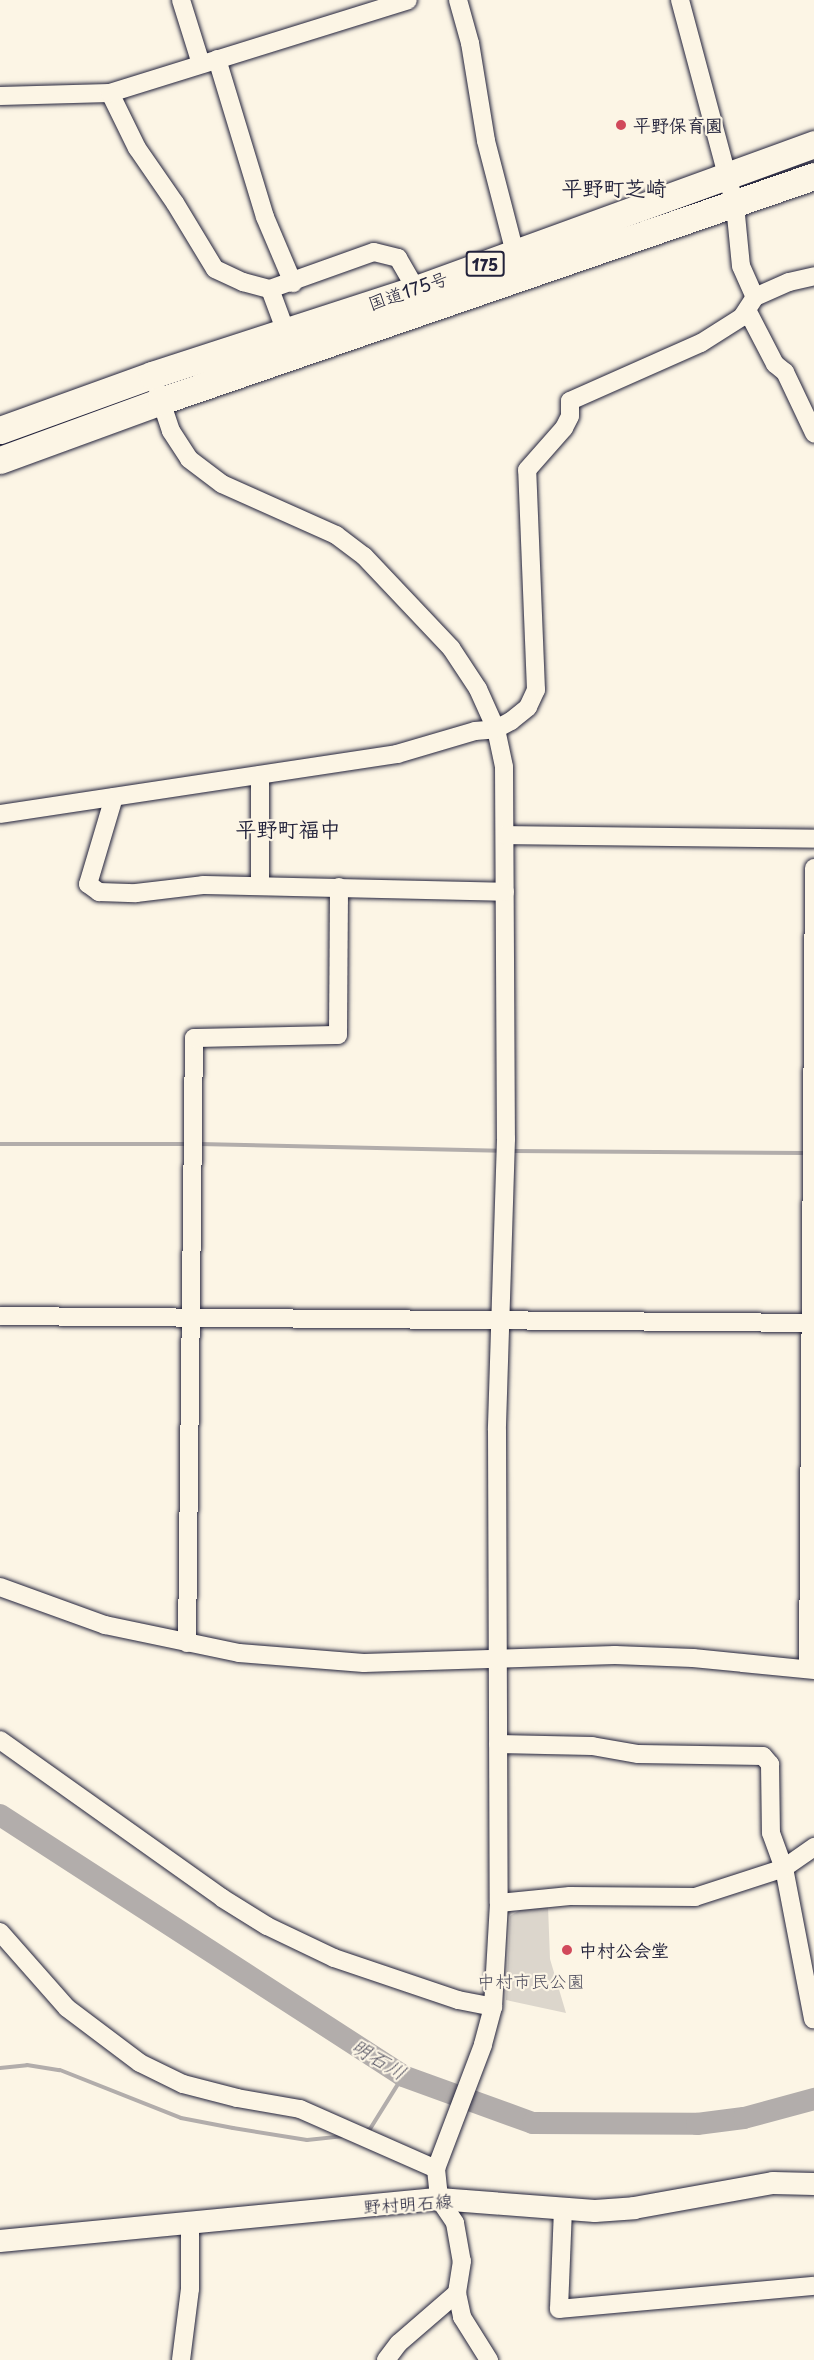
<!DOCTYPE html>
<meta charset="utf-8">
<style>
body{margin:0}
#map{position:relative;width:814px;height:2360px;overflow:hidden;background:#fcf5e5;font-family:"Playpen Sans","Klee One",sans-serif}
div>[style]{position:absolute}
.green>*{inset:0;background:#dcd6cc}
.stream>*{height:4px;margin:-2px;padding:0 2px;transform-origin:2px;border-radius:2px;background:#b2adab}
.river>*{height:22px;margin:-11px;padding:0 11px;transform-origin:11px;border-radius:11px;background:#b2adab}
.roads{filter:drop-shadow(0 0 2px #22223b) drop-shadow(0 0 2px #22223b)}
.minor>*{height:18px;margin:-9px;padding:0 9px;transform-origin:9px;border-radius:9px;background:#fcf5e5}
.major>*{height:22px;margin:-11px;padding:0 11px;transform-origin:11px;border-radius:11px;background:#fcf5e5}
.highway>*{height:27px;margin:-13.5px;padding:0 13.5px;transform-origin:13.5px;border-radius:13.5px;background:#fcf5e5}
.dots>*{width:16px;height:16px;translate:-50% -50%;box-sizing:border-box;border:3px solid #fcf5e5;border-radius:50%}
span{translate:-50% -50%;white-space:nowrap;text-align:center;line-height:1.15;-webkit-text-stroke:4.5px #fcf5e5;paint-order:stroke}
.shield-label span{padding:2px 4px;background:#fcf5e5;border:2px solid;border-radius:4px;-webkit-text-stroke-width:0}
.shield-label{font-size:16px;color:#22223b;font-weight:700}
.poi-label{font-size:18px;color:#22223b;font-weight:700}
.left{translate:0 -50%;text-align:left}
.street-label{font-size:18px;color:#22223b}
.park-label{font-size:18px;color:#504f5f}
.water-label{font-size:20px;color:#545362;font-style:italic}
.quarter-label{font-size:21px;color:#22223b;font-weight:700}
</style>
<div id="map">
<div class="green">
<div style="clip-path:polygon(548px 1906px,550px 1959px,566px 2013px,506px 2000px,510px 1916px,520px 1910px)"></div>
</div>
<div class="stream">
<div style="left:0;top:1144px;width:188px"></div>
<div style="left:199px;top:1144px;width:301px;rotate:1.3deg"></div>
<div style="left:511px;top:1151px;width:295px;rotate:0.4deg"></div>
<div style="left:0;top:2068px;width:27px;rotate:-6deg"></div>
<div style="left:27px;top:2065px;width:33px;rotate:9deg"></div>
<div style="left:60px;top:2070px;width:130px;rotate:21.6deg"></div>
<div style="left:181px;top:2118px;width:53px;rotate:10.9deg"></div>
<div style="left:233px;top:2128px;width:75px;rotate:9.2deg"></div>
<div style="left:307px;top:2140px;width:37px;rotate:-6deg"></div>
<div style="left:366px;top:2130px;width:4px;rotate:-14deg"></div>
<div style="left:370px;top:2129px;width:62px;rotate:-58.1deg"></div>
</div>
<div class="river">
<div style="left:0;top:1815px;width:480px;rotate:32.9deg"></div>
<div style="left:403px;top:2076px;width:138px;rotate:19.9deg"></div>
<div style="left:533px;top:2123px;width:164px;rotate:0.3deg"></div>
<div style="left:697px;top:2124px;width:47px;rotate:-7.3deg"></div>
<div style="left:744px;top:2118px;width:73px;rotate:-15.2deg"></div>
</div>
<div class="roads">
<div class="minor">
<div style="left:181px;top:0;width:67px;rotate:72.6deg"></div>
<div style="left:458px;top:0;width:45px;rotate:74.4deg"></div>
<div style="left:470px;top:43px;width:99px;rotate:80.7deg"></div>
<div style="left:486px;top:141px;width:116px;rotate:75.5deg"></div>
<div style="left:680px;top:0;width:212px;rotate:75deg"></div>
<div style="left:735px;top:205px;width:61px;rotate:84.4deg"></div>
<div style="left:741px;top:266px;width:34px;rotate:66deg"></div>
<div style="left:217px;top:59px;width:165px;rotate:73.1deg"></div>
<div style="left:265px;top:217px;width:72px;rotate:67deg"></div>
<div style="left:110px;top:93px;width:61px;rotate:63.9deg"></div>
<div style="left:137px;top:148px;width:67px;rotate:55.4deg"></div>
<div style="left:175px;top:203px;width:77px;rotate:58.8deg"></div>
<div style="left:215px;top:269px;width:31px;rotate:25deg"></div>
<div style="left:243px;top:282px;width:28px;rotate:15deg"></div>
<div style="left:270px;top:289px;width:110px;rotate:-19.6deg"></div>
<div style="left:374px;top:252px;width:25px;rotate:14deg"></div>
<div style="left:398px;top:258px;width:36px;rotate:60deg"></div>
<div style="left:0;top:96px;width:110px;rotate:-1.6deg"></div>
<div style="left:110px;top:93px;width:312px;rotate:-17.3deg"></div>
<div style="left:270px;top:289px;width:46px;rotate:69.6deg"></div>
<div style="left:747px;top:310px;width:61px;rotate:62.6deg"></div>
<div style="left:775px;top:364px;width:13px;rotate:39deg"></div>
<div style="left:785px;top:372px;width:68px;rotate:64.6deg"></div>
<div style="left:158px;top:392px;width:41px;rotate:71.6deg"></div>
<div style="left:171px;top:431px;width:33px;rotate:57deg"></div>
<div style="left:189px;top:459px;width:41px;rotate:37.1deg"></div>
<div style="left:222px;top:484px;width:125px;rotate:24.1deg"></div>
<div style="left:336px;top:535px;width:35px;rotate:37deg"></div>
<div style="left:364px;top:556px;width:127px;rotate:46.6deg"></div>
<div style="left:451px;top:648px;width:49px;rotate:56.6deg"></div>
<div style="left:478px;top:689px;width:44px;rotate:65.8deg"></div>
<div style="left:496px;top:729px;width:39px;rotate:78deg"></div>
<div style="left:504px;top:767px;width:372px;rotate:89.7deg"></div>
<div style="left:506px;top:1139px;width:291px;rotate:91.8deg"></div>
<div style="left:497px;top:1430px;width:473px;rotate:89.8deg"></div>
<div style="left:499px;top:1903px;width:104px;rotate:93.3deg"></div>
<div style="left:493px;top:2007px;width:39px;rotate:105deg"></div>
<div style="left:483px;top:2045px;width:133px;rotate:110.8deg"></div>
<div style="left:436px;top:2169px;width:30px;rotate:84deg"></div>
<div style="left:439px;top:2199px;width:29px;rotate:56deg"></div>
<div style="left:455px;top:2223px;width:39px;rotate:80deg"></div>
<div style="left:462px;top:2261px;width:32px;rotate:99deg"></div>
<div style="left:457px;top:2293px;width:25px;rotate:78deg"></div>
<div style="left:462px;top:2317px;width:51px;rotate:57.9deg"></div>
<div style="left:260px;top:775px;width:111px;rotate:90deg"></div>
<div style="left:114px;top:797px;width:91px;rotate:106.6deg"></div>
<div style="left:88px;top:884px;width:14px;rotate:36deg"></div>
<div style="left:99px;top:892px;width:37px;rotate:2deg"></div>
<div style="left:136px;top:893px;width:67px;rotate:-6.8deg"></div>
<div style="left:203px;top:885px;width:302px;rotate:1.3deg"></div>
<div style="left:0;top:814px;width:402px;rotate:-8.6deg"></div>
<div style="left:397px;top:754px;width:81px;rotate:-16.4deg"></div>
<div style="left:475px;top:731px;width:21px;rotate:-5deg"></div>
<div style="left:496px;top:729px;width:17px;rotate:-28deg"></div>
<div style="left:511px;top:721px;width:22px;rotate:-39deg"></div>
<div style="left:528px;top:707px;width:19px;rotate:-65deg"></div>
<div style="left:536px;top:690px;width:220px;rotate:-92.3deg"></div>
<div style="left:527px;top:470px;width:56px;rotate:-48.6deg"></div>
<div style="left:564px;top:428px;width:13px;rotate:-63deg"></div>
<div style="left:570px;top:416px;width:15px;rotate:-90deg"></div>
<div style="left:570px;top:401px;width:143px;rotate:-23.9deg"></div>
<div style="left:701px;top:343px;width:49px;rotate:-32.4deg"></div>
<div style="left:742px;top:317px;width:24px;rotate:-57deg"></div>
<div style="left:755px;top:297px;width:37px;rotate:-24deg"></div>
<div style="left:789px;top:282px;width:26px;rotate:-13deg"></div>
<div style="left:506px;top:835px;width:308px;rotate:0.7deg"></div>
<div style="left:0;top:1316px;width:814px;rotate:0.49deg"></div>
<div style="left:0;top:1587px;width:112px;rotate:19.9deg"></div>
<div style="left:105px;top:1625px;width:137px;rotate:11.8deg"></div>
<div style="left:239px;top:1653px;width:125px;rotate:4.6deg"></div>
<div style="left:364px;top:1663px;width:251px;rotate:-1.8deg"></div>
<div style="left:615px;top:1655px;width:78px;rotate:2.2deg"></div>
<div style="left:693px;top:1658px;width:122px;rotate:5.7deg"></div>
<div style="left:187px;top:1643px;width:605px;rotate:-89.34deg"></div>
<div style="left:194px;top:1038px;width:144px;rotate:-1.2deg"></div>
<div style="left:338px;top:1035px;width:148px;rotate:-89.6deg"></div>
<div style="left:808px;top:1669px;width:801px;rotate:-89.57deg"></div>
<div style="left:0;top:1740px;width:272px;rotate:35.4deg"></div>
<div style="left:222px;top:1898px;width:53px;rotate:31.9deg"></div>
<div style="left:267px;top:1926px;width:74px;rotate:25.5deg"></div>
<div style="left:334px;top:1958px;width:131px;rotate:18.7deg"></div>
<div style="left:458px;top:2000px;width:36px;rotate:11deg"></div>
<div style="left:498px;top:1744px;width:94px;rotate:1.2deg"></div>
<div style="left:592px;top:1746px;width:47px;rotate:9.9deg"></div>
<div style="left:638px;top:1754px;width:125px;rotate:0.9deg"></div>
<div style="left:763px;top:1756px;width:11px;rotate:49deg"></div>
<div style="left:770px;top:1764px;width:69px;rotate:89.2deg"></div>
<div style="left:771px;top:1833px;width:37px;rotate:70deg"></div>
<div style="left:784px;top:1868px;width:154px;rotate:79.1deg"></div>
<div style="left:499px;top:1903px;width:71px;rotate:-5.6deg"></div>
<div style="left:570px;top:1896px;width:125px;rotate:0.5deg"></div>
<div style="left:695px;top:1897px;width:94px;rotate:-18deg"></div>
<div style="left:784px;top:1868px;width:37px;rotate:-35deg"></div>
<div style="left:0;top:1932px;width:101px;rotate:48.6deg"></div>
<div style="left:67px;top:2008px;width:91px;rotate:37deg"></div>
<div style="left:140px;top:2063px;width:48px;rotate:26deg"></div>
<div style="left:183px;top:2084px;width:56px;rotate:14.5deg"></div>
<div style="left:237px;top:2098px;width:64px;rotate:9.9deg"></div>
<div style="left:300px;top:2109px;width:149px;rotate:23.8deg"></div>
<div style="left:563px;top:2209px;width:100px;rotate:92.3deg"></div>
<div style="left:559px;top:2309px;width:256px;rotate:-5.2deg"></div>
<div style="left:181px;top:2360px;width:72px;rotate:-82.8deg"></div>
<div style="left:190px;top:2289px;width:66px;rotate:-90deg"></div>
<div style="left:386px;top:2360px;width:21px;rotate:-53deg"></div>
<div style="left:399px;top:2343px;width:77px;rotate:-40.8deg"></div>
</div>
<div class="major">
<div style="left:0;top:2241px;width:441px;rotate:-5.5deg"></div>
<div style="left:439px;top:2199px;width:156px;rotate:4.4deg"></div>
<div style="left:595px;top:2211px;width:39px;rotate:-4deg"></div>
<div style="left:634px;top:2208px;width:141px;rotate:-10.2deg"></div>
<div style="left:773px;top:2183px;width:41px;rotate:1.4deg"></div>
</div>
<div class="highway">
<div style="left:0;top:430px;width:162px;rotate:-19.9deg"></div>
<div style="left:152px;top:375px;width:278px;rotate:-18deg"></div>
<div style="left:416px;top:289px;width:424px;rotate:-20deg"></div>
<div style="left:0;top:460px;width:171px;rotate:-20.1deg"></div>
<div style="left:161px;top:401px;width:691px;rotate:-19.01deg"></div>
</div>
</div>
<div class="dots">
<div style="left:621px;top:125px;background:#d1495b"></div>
<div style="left:567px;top:1950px;background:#d1495b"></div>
</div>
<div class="shield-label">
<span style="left:485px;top:264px">175</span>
</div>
<div class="poi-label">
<span class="left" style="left:633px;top:125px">平野保育園</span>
<span class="left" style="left:579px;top:1950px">中村公会堂</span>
</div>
<div class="street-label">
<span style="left:408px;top:291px;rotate:-19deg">国道175号</span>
<span style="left:408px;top:2204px;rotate:-4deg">野村明石線</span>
</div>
<div class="park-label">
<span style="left:531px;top:1981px">中村市民公園</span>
</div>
<div class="water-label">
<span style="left:379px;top:2059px;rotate:31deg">明石川</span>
</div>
<div class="quarter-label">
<span style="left:614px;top:187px">平野町芝崎</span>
<span style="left:288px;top:828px">平野町福中</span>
</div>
</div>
